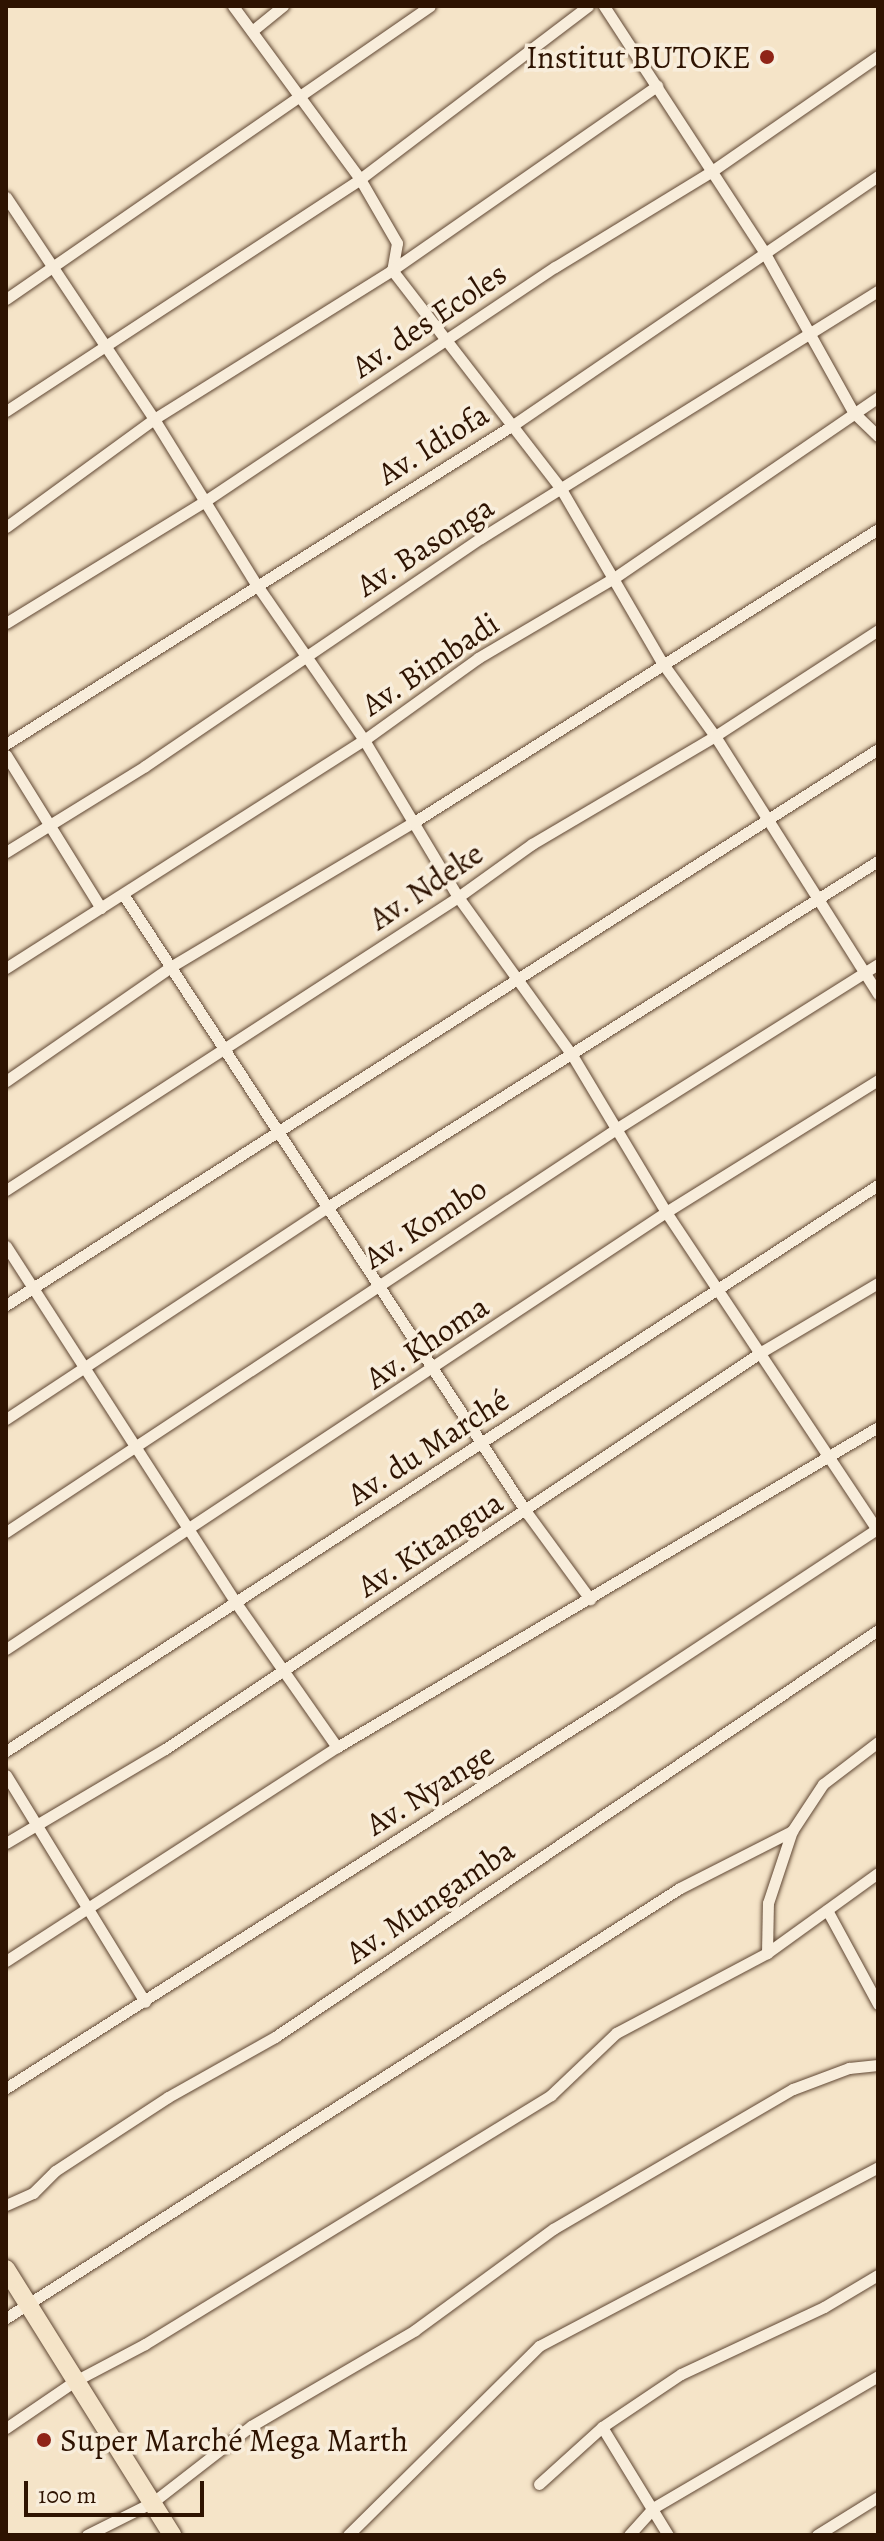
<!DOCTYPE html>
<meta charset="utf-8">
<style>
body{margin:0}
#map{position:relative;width:884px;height:2541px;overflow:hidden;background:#f5e4c8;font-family:Alegreya,serif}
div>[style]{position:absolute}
.roads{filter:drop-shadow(0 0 2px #604733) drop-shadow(0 0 2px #604733)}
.minor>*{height:11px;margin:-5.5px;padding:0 5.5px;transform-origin:5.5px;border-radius:5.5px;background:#f8eddb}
.trunk>*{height:18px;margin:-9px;padding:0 9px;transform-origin:9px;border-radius:9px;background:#f5e4c8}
.dots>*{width:22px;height:22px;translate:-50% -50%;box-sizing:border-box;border:4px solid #f8eddb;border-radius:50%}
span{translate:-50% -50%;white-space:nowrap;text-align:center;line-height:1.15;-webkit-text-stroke:7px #f8eddb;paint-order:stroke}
.poi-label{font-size:32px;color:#2e1301}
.right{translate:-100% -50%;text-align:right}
.left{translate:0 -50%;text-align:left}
.street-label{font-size:32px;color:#2e1301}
.frame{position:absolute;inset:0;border:8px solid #2e1301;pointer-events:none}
.scale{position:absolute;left:24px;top:2481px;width:180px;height:36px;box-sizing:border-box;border:4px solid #2e1301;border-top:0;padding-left:10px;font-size:24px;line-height:28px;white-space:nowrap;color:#2e1301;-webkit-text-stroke:6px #f8eddb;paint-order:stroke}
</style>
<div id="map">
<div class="roads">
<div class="minor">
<div style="left:233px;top:6px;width:215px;rotate:53.7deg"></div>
<div style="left:360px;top:179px;width:74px;rotate:60deg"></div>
<div style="left:397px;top:243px;width:27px;rotate:100deg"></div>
<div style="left:392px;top:270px;width:277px;rotate:52.3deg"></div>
<div style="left:561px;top:489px;width:203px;rotate:59.8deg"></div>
<div style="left:663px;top:664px;width:89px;rotate:54.2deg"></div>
<div style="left:715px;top:736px;width:305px;rotate:57.7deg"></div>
<div style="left:604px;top:6px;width:291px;rotate:56.9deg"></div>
<div style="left:763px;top:250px;width:185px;rotate:60.9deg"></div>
<div style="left:853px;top:412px;width:35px;rotate:44deg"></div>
<div style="left:252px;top:31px;width:40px;rotate:-39deg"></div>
<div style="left:6px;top:197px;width:267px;rotate:56.3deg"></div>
<div style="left:154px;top:419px;width:194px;rotate:58.3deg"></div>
<div style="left:256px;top:584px;width:190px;rotate:55.3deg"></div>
<div style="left:364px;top:740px;width:183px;rotate:59.1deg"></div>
<div style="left:458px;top:897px;width:195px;rotate:54.2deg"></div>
<div style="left:572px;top:1055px;width:183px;rotate:59.1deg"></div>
<div style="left:666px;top:1212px;width:383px;rotate:56.4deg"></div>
<div style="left:6px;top:299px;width:515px;rotate:-34.65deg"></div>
<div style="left:6px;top:411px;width:423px;rotate:-33.2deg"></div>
<div style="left:360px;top:179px;width:286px;rotate:-37.2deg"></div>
<div style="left:6px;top:527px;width:183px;rotate:-36.1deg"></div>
<div style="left:154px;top:419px;width:281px;rotate:-32deg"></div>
<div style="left:392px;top:270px;width:323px;rotate:-34.8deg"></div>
<div style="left:6px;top:623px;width:233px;rotate:-31.5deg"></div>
<div style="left:205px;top:501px;width:421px;rotate:-33.8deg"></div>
<div style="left:555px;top:267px;width:184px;rotate:-31.4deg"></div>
<div style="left:712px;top:171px;width:202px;rotate:-34.7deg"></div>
<div style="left:6px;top:744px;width:599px;rotate:-32.18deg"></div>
<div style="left:513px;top:425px;width:442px;rotate:-34.3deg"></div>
<div style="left:6px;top:755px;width:180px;rotate:58.2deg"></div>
<div style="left:6px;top:852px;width:163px;rotate:-31.7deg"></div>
<div style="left:145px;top:766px;width:406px;rotate:-34.2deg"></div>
<div style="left:481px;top:538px;width:468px;rotate:-31.9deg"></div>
<div style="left:123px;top:894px;width:739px;rotate:56.87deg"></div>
<div style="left:527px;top:1513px;width:107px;rotate:53.8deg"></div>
<div style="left:6px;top:968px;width:424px;rotate:-32.5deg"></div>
<div style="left:364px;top:740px;width:140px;rotate:-35.7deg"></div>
<div style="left:478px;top:658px;width:158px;rotate:-30.5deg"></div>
<div style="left:614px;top:578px;width:320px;rotate:-34.4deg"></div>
<div style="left:6px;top:1081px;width:202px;rotate:-34.7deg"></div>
<div style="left:172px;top:966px;width:282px;rotate:-30.8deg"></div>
<div style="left:414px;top:822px;width:549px;rotate:-32.27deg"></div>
<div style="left:6px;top:1190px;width:539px;rotate:-32.95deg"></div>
<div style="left:458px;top:897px;width:91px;rotate:-35.6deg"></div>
<div style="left:532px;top:844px;width:212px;rotate:-30.5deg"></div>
<div style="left:715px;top:736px;width:194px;rotate:-33deg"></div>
<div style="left:6px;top:1246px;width:425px;rotate:57.2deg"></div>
<div style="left:236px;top:1603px;width:176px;rotate:55deg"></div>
<div style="left:6px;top:1305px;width:1034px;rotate:-32.52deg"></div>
<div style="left:6px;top:1419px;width:387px;rotate:-33.4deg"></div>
<div style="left:329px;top:1206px;width:648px;rotate:-32.15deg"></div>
<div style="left:6px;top:1532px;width:731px;rotate:-33.45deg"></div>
<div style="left:616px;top:1129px;width:310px;rotate:-32.2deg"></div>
<div style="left:6px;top:1649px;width:792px;rotate:-33.51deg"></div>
<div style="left:666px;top:1212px;width:250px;rotate:-31.9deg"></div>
<div style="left:6px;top:1751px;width:1040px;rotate:-32.99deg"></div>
<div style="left:6px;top:1775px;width:266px;rotate:58.5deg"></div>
<div style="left:6px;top:1843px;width:185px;rotate:-30.6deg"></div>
<div style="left:165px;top:1749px;width:718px;rotate:-33.65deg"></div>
<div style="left:763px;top:1351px;width:134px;rotate:-30.6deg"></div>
<div style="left:827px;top:1910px;width:107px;rotate:61.5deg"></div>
<div style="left:767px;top:1953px;width:50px;rotate:-88.9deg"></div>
<div style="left:768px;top:1903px;width:76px;rotate:-71.6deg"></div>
<div style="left:792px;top:1831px;width:56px;rotate:-56.6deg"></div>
<div style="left:823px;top:1784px;width:69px;rotate:-37.4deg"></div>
<div style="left:6px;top:1961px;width:394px;rotate:-32.9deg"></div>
<div style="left:337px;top:1747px;width:629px;rotate:-30.6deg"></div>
<div style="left:6px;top:2088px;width:719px;rotate:-32.39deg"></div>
<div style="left:613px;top:1703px;width:318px;rotate:-33.4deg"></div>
<div style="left:6px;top:2205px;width:30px;rotate:-24deg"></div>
<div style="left:33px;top:2193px;width:31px;rotate:-45deg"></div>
<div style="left:55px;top:2171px;width:135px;rotate:-33.2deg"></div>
<div style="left:168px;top:2097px;width:123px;rotate:-29.3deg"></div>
<div style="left:275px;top:2037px;width:728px;rotate:-34.02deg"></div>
<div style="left:6px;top:2318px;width:799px;rotate:-32.54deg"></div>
<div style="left:680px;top:1888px;width:126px;rotate:-27deg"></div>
<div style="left:602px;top:2427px;width:127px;rotate:58.6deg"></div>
<div style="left:6px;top:2428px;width:83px;rotate:-34.3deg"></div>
<div style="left:75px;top:2381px;width:79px;rotate:-27.9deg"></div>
<div style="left:145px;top:2344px;width:476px;rotate:-31.5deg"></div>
<div style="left:551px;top:2095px;width:90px;rotate:-43.6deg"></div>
<div style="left:616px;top:2033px;width:171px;rotate:-27.9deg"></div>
<div style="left:767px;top:1953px;width:137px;rotate:-35.8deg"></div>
<div style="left:539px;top:2484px;width:85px;rotate:-42.1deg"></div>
<div style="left:602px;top:2427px;width:95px;rotate:-33.9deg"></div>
<div style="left:681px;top:2374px;width:158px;rotate:-25.1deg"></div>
<div style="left:824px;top:2307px;width:63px;rotate:-30.7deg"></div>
<div style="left:87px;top:2535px;width:74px;rotate:-26.6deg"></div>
<div style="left:153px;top:2502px;width:124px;rotate:-37.8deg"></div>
<div style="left:251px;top:2426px;width:190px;rotate:-30.3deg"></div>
<div style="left:415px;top:2330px;width:171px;rotate:-36.2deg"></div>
<div style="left:553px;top:2229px;width:278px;rotate:-30.3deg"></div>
<div style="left:793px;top:2089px;width:60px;rotate:-20.6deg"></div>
<div style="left:849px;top:2068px;width:29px;rotate:-6deg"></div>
<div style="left:348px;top:2535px;width:269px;rotate:-44.7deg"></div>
<div style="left:539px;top:2346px;width:383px;rotate:-27.8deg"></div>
<div style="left:629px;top:2535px;width:36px;rotate:-48deg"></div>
<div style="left:653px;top:2508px;width:261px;rotate:-30.4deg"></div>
<div style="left:817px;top:2535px;width:72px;rotate:-31.9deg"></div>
</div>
<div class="trunk">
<div style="left:6px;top:2269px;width:314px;rotate:58deg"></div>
</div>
</div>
<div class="dots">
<div style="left:767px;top:57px;background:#8f2418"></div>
<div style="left:44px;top:2440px;background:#8f2418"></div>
</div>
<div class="poi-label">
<span class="right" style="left:751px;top:57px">Institut BUTOKE</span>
<span class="left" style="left:60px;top:2440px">Super Marché Mega Marth</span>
</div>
<div class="street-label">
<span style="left:429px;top:320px;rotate:-34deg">Av. des Ecoles</span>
<span style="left:433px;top:444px;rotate:-32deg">Av. Idiofa</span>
<span style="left:425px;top:546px;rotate:-33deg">Av. Basonga</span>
<span style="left:430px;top:664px;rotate:-34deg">Av. Bimbadi</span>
<span style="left:426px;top:886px;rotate:-34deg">Av. Ndeke</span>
<span style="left:425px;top:1223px;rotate:-33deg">Av. Kombo</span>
<span style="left:427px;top:1342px;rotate:-34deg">Av. Khoma</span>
<span style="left:428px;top:1447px;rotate:-33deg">Av. du Marché</span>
<span style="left:430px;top:1544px;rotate:-33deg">Av. Kitangua</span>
<span style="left:430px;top:1789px;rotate:-32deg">Av. Nyange</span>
<span style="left:430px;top:1901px;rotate:-34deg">Av. Mungamba</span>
</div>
<div class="frame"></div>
<div class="scale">100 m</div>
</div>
